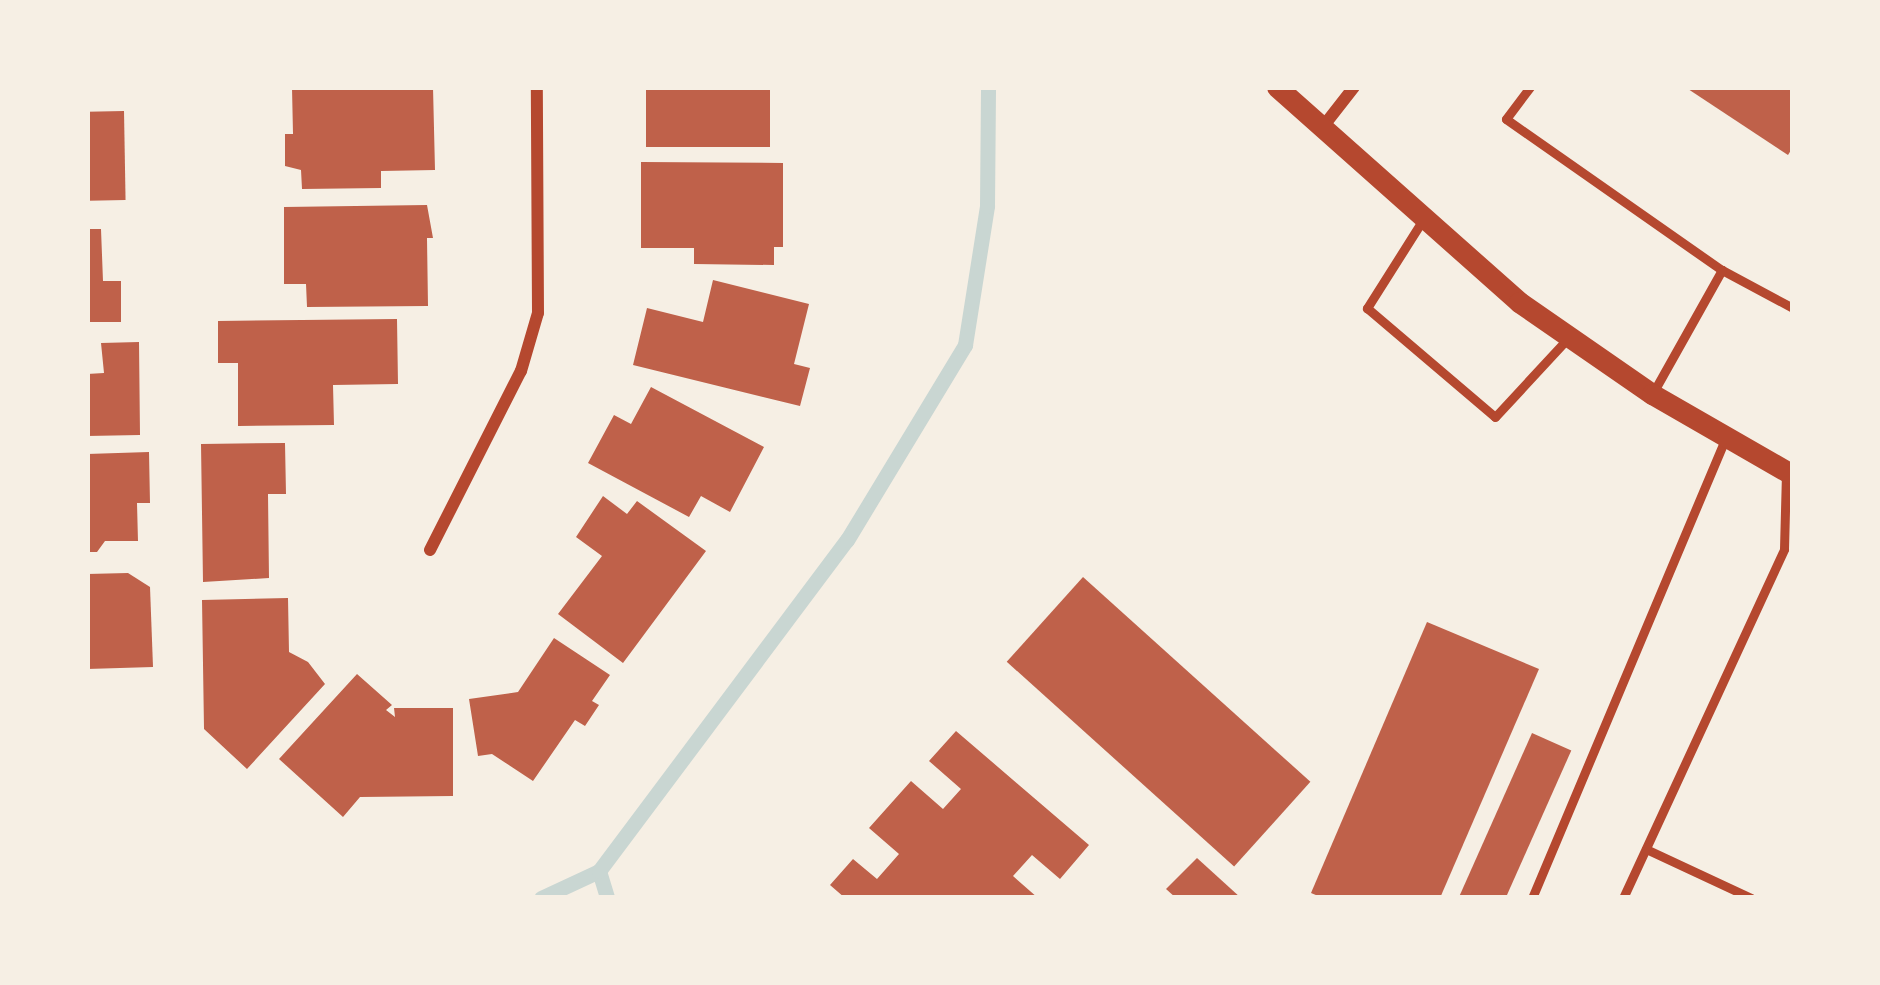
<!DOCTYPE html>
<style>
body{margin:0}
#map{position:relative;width:1880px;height:985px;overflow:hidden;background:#f6efe4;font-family:"IBM Plex Serif",serif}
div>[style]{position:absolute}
.stream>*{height:15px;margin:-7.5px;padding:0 7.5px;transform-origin:7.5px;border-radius:7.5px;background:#c9d6d2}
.building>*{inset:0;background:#bf614a;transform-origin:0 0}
.service>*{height:9px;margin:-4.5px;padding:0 4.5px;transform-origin:4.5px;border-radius:4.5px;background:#b5482f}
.minor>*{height:12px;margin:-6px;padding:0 6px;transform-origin:6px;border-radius:6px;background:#b5482f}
.tertiary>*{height:21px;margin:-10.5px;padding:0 10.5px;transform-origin:10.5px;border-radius:10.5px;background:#b5482f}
span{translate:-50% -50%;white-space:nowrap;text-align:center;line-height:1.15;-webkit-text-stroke:9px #f6efe4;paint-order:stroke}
.frame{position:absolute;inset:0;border:90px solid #f6efe4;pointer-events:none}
</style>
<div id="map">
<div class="stream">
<div style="left:599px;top:871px;width:28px;rotate:73deg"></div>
<div style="left:541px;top:898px;width:64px;rotate:-25deg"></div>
<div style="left:599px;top:871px;width:414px;rotate:-53.2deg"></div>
<div style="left:847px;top:540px;width:228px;rotate:-58.8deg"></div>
<div style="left:965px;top:345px;width:141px;rotate:-81deg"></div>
<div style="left:987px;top:206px;width:119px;rotate:-89.5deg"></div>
</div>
<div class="building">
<div style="clip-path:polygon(433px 87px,435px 170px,381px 171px,381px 188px,302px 189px,301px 170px,285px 166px,285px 134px,293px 134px,292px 88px)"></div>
<div style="left:646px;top:87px;width:124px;height:60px"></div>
<div style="clip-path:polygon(1685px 87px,1793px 87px,1793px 147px,1788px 155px)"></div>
<div style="left:124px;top:111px;width:89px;height:37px;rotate:89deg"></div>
<div style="clip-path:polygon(641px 162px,783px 163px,783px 247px,774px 247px,774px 265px,694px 264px,694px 248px,641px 248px)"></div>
<div style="clip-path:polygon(427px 205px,433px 238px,427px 238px,428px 306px,307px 307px,306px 284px,284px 284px,284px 207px)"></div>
<div style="clip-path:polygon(87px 229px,101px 229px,103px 281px,121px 281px,121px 322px,87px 322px)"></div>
<div style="clip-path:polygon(713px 280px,809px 304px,794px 364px,810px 368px,800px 406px,633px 365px,647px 308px,703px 322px)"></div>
<div style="clip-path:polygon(397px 319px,398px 384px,333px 385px,334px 425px,238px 426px,238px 363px,218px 363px,218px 321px)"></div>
<div style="clip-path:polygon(139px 342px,140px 435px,87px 436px,87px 374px,104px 373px,101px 343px)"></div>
<div style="clip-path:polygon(651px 387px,764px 447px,730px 512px,701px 496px,689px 517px,588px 463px,614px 415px,631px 424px)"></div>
<div style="clip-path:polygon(285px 443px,286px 494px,268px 494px,269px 578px,203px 582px,201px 444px)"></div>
<div style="clip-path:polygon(149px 452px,150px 503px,137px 503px,138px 541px,105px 541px,97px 552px,87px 552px,87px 454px)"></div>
<div style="clip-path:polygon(603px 496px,627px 514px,637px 501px,706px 551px,623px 663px,558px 614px,602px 556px,576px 537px)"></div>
<div style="clip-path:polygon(128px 573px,150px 587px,153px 667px,87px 669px,87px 574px)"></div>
<div style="left:1083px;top:577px;width:306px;height:114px;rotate:42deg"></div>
<div style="clip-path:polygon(288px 598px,289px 652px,308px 662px,325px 684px,247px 769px,204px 729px,202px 600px)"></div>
<div style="clip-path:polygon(1427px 622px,1539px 669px,1440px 898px,1323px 898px,1311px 893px)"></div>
<div style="clip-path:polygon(554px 638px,610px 675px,592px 701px,599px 705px,585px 726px,575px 720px,533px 781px,492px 754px,478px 756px,469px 699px,518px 692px)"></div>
<div style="clip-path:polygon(357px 674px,392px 705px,386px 710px,395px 717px,394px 708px,453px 708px,453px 796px,360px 797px,343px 817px,279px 759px)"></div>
<div style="clip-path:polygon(956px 731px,1089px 845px,1060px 879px,1032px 855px,1013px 876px,1038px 898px,845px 898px,830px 885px,853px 859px,877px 879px,899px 854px,869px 828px,911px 781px,943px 809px,961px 789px,929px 761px)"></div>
<div style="left:1532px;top:733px;width:43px;height:180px;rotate:24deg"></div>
<div style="clip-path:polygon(1197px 858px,1241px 898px,1176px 898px,1166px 889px)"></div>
</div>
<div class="service">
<div style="left:1530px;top:87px;width:40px;rotate:127deg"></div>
<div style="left:1506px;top:119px;width:264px;rotate:35deg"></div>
<div style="left:1722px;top:270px;width:81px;rotate:28.2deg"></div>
<div style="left:1424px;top:218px;width:107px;rotate:122.3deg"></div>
<div style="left:1367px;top:308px;width:168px;rotate:40.4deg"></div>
<div style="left:1495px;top:417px;width:109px;rotate:-47.2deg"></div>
<div style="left:1654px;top:391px;width:139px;rotate:-60.7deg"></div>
<div style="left:1646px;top:849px;width:116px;rotate:25deg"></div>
<div style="left:1532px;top:898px;width:500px;rotate:-67.18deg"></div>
<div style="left:1623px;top:898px;width:384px;rotate:-65.2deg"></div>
<div style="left:1784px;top:549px;width:78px;rotate:-88.5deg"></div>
</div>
<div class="minor">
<div style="left:1322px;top:128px;width:52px;rotate:-52deg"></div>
<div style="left:430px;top:550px;width:201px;rotate:-63.1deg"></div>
<div style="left:521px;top:371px;width:60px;rotate:-73.7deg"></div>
<div style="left:538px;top:313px;width:226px;rotate:-90.3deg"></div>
</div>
<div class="tertiary">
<div style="left:1277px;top:87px;width:324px;rotate:41.6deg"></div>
<div style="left:1519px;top:302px;width:162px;rotate:34.7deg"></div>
<div style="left:1652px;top:394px;width:163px;rotate:29.9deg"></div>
</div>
<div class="frame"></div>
</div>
